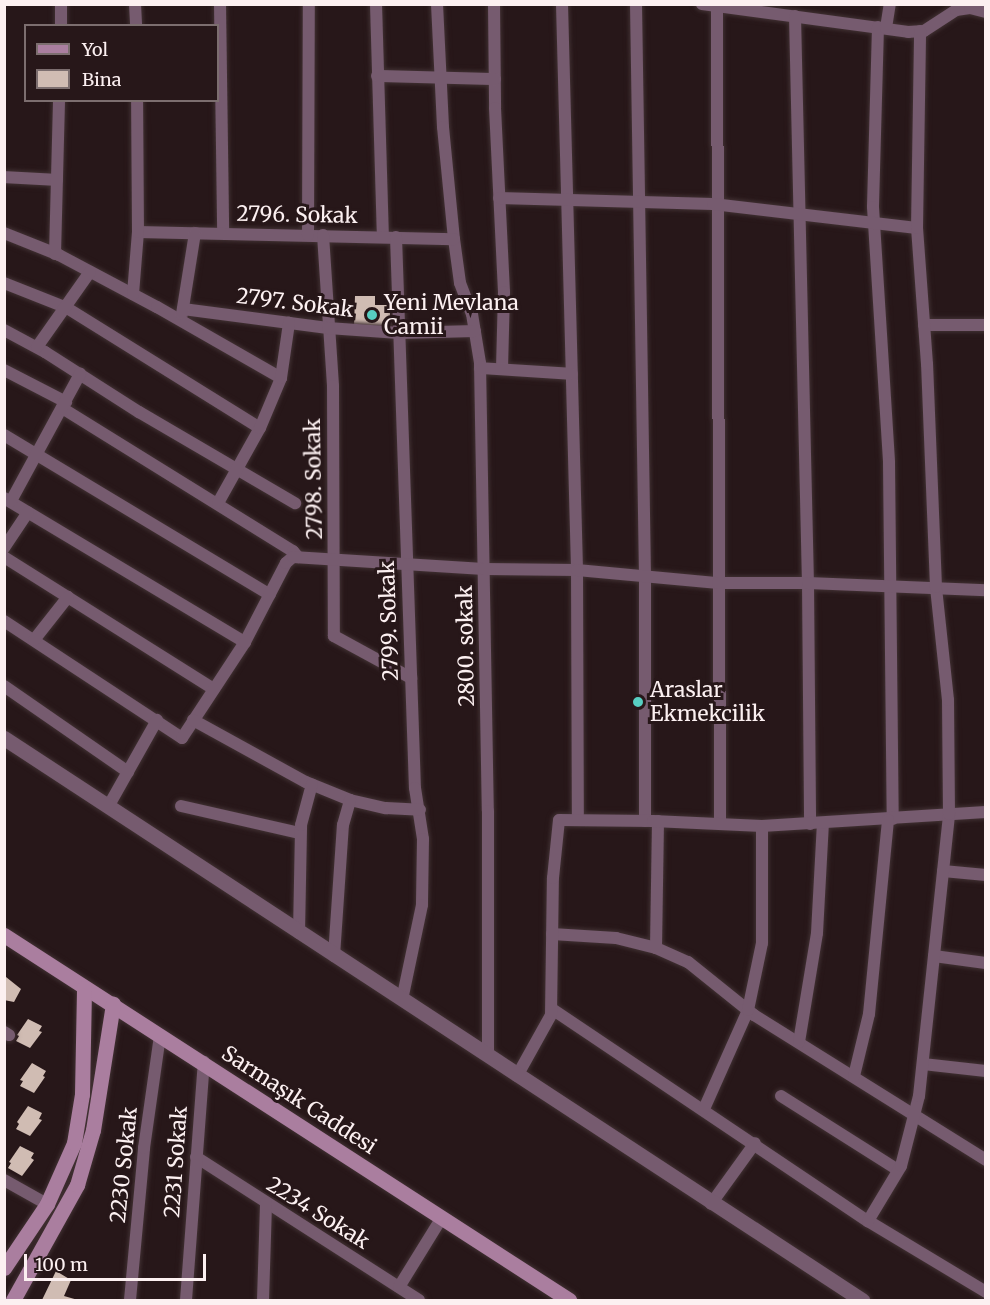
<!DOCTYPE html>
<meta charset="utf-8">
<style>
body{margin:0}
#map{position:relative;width:990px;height:1305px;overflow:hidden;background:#271719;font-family:Merriweather,serif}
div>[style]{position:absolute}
.building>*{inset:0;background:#d0bcb3}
.roads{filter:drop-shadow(0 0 2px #413133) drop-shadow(0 0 2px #413133)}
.minor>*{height:12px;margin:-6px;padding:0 6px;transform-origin:6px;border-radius:6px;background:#765b6f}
.tertiary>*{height:15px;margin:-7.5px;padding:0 7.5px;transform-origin:7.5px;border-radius:7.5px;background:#765b6f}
.secondary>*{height:15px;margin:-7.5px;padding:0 7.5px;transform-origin:7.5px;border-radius:7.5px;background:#aa7e9f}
.dots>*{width:16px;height:16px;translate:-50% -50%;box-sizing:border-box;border:3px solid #271719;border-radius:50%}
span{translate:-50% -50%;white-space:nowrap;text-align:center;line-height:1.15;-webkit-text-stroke:6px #271719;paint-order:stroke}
.street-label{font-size:21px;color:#fcf0f1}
.poi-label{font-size:21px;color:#fcf0f1}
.left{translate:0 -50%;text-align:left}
.frame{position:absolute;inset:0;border:6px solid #fcf0f1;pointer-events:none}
.legend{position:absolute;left:24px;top:24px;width:195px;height:78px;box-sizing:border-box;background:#271719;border:2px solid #7c6e6f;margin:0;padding:8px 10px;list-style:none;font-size:18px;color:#fcf0f1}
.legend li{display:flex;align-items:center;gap:12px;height:30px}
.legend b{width:30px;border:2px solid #7c6e6f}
.scale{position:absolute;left:24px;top:1254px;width:182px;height:27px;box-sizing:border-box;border:3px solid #fcf0f1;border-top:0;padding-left:8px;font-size:18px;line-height:21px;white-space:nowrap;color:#fcf0f1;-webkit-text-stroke:4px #271719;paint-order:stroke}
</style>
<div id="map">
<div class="building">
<div style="clip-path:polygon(355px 296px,375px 296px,375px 305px,390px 305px,390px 326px,354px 326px)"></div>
<div style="clip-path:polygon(6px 977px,21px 989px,14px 1002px,4px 1000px)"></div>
<div style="clip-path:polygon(28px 1019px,42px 1026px,39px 1031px,42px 1032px,30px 1048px,16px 1041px,19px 1036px,17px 1035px)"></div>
<div style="clip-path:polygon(32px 1063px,46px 1071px,43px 1076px,45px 1077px,34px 1093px,20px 1086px,23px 1081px,20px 1080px)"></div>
<div style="clip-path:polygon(28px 1106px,42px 1113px,39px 1119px,42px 1120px,30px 1136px,16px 1129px,19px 1124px,17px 1122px)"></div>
<div style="clip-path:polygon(20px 1146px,34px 1153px,31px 1158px,34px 1160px,22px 1176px,8px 1168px,11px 1163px,9px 1162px)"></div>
<div style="clip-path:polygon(56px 1271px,71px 1280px,64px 1296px,78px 1300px,42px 1300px)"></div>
</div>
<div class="roads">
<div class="minor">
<div style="left:135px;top:4px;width:22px;rotate:87deg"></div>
<div style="left:220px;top:4px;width:229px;rotate:89.2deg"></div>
<div style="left:376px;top:4px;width:233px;rotate:88.3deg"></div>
<div style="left:437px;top:4px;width:123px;rotate:87.2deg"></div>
<div style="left:443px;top:127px;width:113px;rotate:84.4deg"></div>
<div style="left:454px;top:239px;width:44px;rotate:82.2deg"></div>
<div style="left:460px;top:283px;width:33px;rotate:69deg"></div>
<div style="left:472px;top:314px;width:50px;rotate:80.7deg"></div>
<div style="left:480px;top:363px;width:448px;rotate:89deg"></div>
<div style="left:488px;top:811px;width:245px;rotate:90deg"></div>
<div style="left:494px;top:4px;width:104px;rotate:89.4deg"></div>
<div style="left:495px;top:108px;width:184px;rotate:87.2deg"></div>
<div style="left:504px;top:292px;width:77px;rotate:91.5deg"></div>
<div style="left:562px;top:4px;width:566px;rotate:88.48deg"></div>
<div style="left:577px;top:570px;width:249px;rotate:89.8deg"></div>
<div style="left:636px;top:4px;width:574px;rotate:89.1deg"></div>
<div style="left:645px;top:578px;width:243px;rotate:90deg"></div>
<div style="left:702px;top:4px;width:208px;rotate:7.7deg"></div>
<div style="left:908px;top:32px;width:16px;rotate:-4deg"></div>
<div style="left:924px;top:31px;width:38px;rotate:-33deg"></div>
<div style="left:956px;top:10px;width:14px;rotate:-8deg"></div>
<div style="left:970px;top:8px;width:16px;rotate:14deg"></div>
<div style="left:717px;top:6px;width:818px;rotate:89.79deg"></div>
<div style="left:795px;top:16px;width:567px;rotate:88.69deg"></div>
<div style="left:808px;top:583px;width:241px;rotate:89.5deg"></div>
<div style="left:61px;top:26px;width:22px;rotate:-90deg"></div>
<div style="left:878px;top:27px;width:180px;rotate:91.6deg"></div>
<div style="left:873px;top:207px;width:256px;rotate:86.4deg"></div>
<div style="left:889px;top:463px;width:356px;rotate:89.4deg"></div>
<div style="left:886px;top:28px;width:24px;rotate:-81deg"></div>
<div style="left:377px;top:76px;width:118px;rotate:1.5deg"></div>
<div style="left:4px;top:177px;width:53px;rotate:3.2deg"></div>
<div style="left:499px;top:198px;width:214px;rotate:1.6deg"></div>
<div style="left:713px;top:204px;width:205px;rotate:6.7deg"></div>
<div style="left:138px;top:232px;width:316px;rotate:1.3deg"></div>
<div style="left:4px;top:233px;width:59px;rotate:21.8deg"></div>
<div style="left:59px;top:255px;width:111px;rotate:28deg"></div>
<div style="left:157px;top:307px;width:143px;rotate:29.8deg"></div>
<div style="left:308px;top:235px;width:231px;rotate:-89.8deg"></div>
<div style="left:323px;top:235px;width:151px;rotate:86.2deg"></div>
<div style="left:333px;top:386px;width:250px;rotate:89.8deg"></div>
<div style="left:334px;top:636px;width:88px;rotate:28.6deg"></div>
<div style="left:396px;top:237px;width:551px;rotate:88.03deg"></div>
<div style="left:415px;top:788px;width:52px;rotate:81.1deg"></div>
<div style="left:423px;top:839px;width:66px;rotate:90.9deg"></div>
<div style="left:422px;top:905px;width:97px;rotate:101.9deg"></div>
<div style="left:55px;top:254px;width:154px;rotate:-88.5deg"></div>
<div style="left:4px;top:283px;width:68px;rotate:21.6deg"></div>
<div style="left:67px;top:308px;width:227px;rotate:31.9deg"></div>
<div style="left:133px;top:294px;width:62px;rotate:-85.4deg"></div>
<div style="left:138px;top:232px;width:132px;rotate:-90.4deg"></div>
<div style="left:183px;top:309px;width:146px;rotate:7.5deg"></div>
<div style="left:328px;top:328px;width:71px;rotate:4deg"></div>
<div style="left:399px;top:333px;width:76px;rotate:-1.5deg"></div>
<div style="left:182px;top:314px;width:82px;rotate:-80.9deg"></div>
<div style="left:924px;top:325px;width:62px"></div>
<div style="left:4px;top:330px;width:47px;rotate:28.2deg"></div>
<div style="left:45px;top:352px;width:112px;rotate:32.6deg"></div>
<div style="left:139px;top:412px;width:181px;rotate:30.3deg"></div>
<div style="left:37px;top:347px;width:92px;rotate:-54.8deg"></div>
<div style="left:480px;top:368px;width:92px;rotate:3.7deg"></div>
<div style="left:4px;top:370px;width:70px;rotate:27.3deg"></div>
<div style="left:62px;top:408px;width:272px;rotate:31.8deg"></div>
<div style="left:293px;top:551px;width:8px;rotate:50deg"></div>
<div style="left:4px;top:435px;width:310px;rotate:31deg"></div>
<div style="left:4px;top:498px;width:281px;rotate:30.9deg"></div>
<div style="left:11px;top:501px;width:145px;rotate:-61.5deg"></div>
<div style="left:218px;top:503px;width:86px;rotate:-60.8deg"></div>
<div style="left:260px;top:428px;width:54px;rotate:-67.2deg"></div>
<div style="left:281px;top:378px;width:56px;rotate:-81.7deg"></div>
<div style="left:4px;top:548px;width:43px;rotate:-56.3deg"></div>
<div style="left:4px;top:557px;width:248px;rotate:32.2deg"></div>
<div style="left:4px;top:621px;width:213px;rotate:33.3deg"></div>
<div style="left:182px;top:738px;width:115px;rotate:-56.7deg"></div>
<div style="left:245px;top:642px;width:89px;rotate:-62.6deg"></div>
<div style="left:286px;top:563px;width:9px;rotate:-41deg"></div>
<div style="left:293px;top:557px;width:191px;rotate:3.6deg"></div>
<div style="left:484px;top:569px;width:93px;rotate:0.6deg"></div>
<div style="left:577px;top:570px;width:142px;rotate:5.3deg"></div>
<div style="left:718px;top:583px;width:90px"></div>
<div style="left:808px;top:583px;width:178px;rotate:2.3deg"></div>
<div style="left:34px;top:640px;width:55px;rotate:-51.7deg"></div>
<div style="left:4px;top:686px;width:151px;rotate:34.7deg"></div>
<div style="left:193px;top:720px;width:129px;rotate:28.8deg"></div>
<div style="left:306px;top:782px;width:48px;rotate:22.2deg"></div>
<div style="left:350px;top:800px;width:37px;rotate:13deg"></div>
<div style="left:386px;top:808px;width:34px;rotate:3deg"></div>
<div style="left:181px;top:806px;width:122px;rotate:12.8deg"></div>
<div style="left:108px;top:807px;width:100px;rotate:-60.6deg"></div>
<div style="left:943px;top:871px;width:43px;rotate:5.3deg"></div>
<div style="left:299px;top:933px;width:108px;rotate:-88.9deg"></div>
<div style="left:301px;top:825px;width:42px;rotate:-75deg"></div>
<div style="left:552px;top:934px;width:64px;rotate:3.6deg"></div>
<div style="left:616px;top:938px;width:41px;rotate:14deg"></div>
<div style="left:656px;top:948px;width:35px;rotate:24deg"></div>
<div style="left:688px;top:962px;width:85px;rotate:38.8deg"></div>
<div style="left:754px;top:1015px;width:274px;rotate:32deg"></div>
<div style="left:656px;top:948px;width:127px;rotate:-89.1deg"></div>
<div style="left:334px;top:956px;width:131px;rotate:-86.1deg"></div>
<div style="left:343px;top:825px;width:26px;rotate:-74deg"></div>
<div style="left:934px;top:956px;width:52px;rotate:7.7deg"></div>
<div style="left:552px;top:1009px;width:381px;rotate:33.9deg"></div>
<div style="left:868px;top:1221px;width:138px;rotate:31deg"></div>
<div style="left:4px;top:1032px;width:6px;rotate:31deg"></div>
<div style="left:799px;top:1042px;width:110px;rotate:-80.6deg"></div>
<div style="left:817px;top:933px;width:110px;rotate:-86.9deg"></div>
<div style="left:923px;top:1064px;width:63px;rotate:6.3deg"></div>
<div style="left:517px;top:1076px;width:70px;rotate:-60.9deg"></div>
<div style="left:551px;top:1015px;width:137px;rotate:-89.2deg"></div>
<div style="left:553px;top:878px;width:58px;rotate:-84.1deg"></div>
<div style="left:559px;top:820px;width:94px;rotate:0.6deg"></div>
<div style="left:653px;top:821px;width:109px;rotate:2.6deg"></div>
<div style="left:762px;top:826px;width:224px;rotate:-3.6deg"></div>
<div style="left:854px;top:1076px;width:64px;rotate:-76.4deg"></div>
<div style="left:869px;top:1014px;width:195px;rotate:-84.4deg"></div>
<div style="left:781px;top:1096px;width:138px;rotate:32.3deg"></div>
<div style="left:704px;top:1109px;width:108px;rotate:-66deg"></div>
<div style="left:748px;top:1010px;width:68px;rotate:-78.2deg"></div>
<div style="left:762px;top:943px;width:117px;rotate:-90deg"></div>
<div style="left:196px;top:1157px;width:265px;rotate:32.7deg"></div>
<div style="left:4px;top:1180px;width:49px;rotate:29.2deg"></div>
<div style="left:711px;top:1204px;width:75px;rotate:-54.2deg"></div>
<div style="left:868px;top:1221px;width:64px;rotate:-59deg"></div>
<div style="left:901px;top:1166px;width:72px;rotate:-75.6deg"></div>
<div style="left:919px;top:1096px;width:284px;rotate:-83.9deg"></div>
<div style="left:949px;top:814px;width:114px;rotate:-90.5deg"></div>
<div style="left:948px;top:700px;width:114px;rotate:-96.1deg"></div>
<div style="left:936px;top:587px;width:223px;rotate:-92.3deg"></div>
<div style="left:927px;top:364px;width:136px;rotate:-94.2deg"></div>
<div style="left:917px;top:228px;width:197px;rotate:-89.1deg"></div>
<div style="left:399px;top:1287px;width:80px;rotate:-58.3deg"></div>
<div style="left:130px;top:1300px;width:153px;rotate:-84.7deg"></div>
<div style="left:144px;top:1148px;width:114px;rotate:-81.9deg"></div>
<div style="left:186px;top:1300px;width:239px;rotate:-85.7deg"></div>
<div style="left:263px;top:1300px;width:97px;rotate:-88.2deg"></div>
</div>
<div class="tertiary">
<div style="left:4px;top:738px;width:1026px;rotate:33.23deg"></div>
</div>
<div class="secondary">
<div style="left:4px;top:935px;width:673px;rotate:32.86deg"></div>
<div style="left:4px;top:1268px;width:77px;rotate:-56.1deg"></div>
<div style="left:47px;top:1204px;width:67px;rotate:-66.1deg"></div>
<div style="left:74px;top:1143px;width:50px;rotate:-80.7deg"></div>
<div style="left:82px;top:1094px;width:106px;rotate:-88.9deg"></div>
<div style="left:13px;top:1300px;width:132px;rotate:-60.9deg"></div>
<div style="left:77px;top:1185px;width:57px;rotate:-73.8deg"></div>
<div style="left:93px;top:1130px;width:128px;rotate:-81deg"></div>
</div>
</div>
<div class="dots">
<div style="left:372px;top:315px;background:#57cec2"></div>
<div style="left:638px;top:702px;background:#57cec2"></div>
</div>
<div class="street-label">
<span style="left:297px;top:215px;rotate:1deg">2796. Sokak</span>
<span style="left:295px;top:303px;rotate:7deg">2797. Sokak</span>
<span style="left:314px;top:479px;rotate:-91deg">2798. Sokak</span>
<span style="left:389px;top:621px;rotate:-92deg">2799. Sokak</span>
<span style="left:466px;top:646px;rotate:-91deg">2800. sokak</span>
<span style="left:299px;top:1100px;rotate:33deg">Sarmaşık Caddesi</span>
<span style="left:176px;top:1162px;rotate:-86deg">2231 Sokak</span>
<span style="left:124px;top:1165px;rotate:-84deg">2230 Sokak</span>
<span style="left:318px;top:1213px;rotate:32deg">2234 Sokak</span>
</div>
<div class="poi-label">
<span class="left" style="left:384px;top:315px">Yeni Mevlana<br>Camii</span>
<span class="left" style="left:650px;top:702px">Araslar<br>Ekmekcilik</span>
</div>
<div class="frame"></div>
<ul class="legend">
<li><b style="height:8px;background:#aa7e9f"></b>Yol</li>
<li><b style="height:16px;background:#d0bcb3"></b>Bina</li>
</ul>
<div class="scale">100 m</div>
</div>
